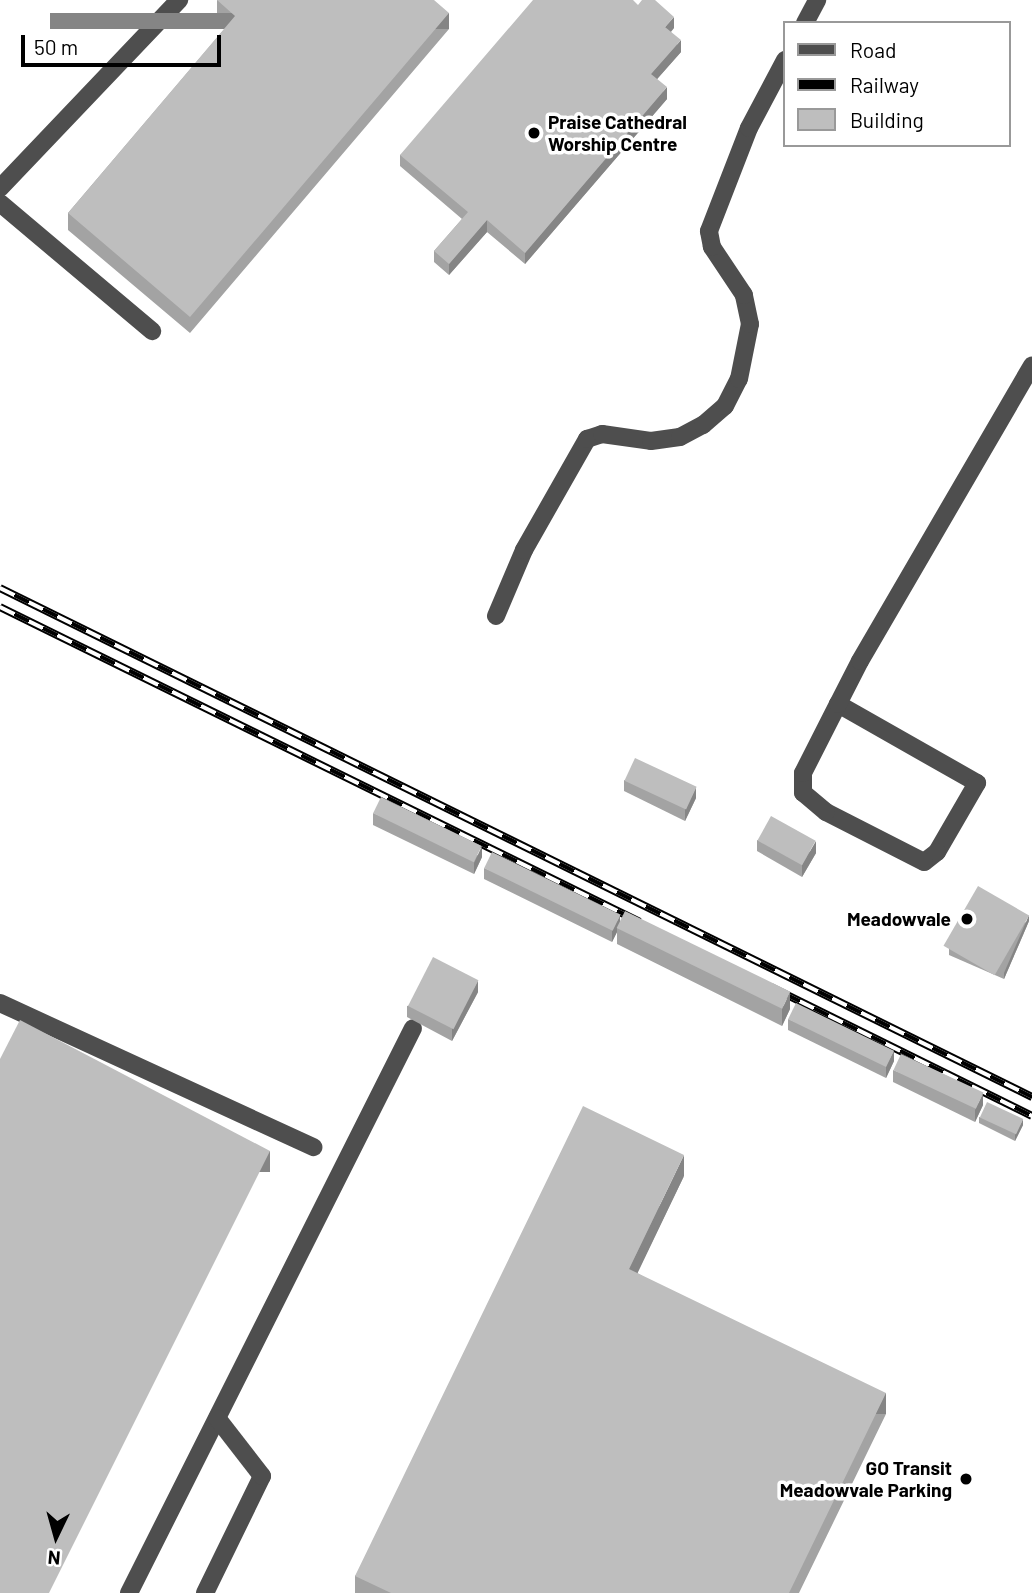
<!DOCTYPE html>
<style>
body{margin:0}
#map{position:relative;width:1032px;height:1593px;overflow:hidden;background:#fff;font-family:Barlow,sans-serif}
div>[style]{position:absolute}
.minor>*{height:18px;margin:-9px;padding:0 9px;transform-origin:9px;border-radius:9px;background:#4e4e4e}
.rail>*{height:8px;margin-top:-4px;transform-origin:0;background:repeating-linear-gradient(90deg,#fff 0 16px,#000 0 32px);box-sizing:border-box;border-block:2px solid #000}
.wall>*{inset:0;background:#a3a3a3}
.shaded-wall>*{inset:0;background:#858585;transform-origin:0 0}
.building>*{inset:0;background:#bebebe;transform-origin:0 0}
.dots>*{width:19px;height:19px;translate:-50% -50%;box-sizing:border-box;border:4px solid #fff;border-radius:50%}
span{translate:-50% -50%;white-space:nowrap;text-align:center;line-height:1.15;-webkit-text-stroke:7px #fff;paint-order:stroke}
.poi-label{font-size:19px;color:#000;font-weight:700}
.left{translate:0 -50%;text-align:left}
.right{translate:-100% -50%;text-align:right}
.legend{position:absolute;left:783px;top:21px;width:228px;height:126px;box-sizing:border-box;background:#fff;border:2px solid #999;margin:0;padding:9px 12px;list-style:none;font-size:21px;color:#000}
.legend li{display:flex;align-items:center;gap:14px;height:35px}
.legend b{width:35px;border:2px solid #999}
.north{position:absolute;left:21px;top:1502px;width:70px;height:70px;-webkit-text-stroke:5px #fff;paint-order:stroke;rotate:185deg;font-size:19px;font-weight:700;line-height:28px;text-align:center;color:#000}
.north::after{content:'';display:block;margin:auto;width:24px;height:32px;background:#000;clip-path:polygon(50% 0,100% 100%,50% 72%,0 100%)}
.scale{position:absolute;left:21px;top:35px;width:200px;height:32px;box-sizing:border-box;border:4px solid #000;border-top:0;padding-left:9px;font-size:21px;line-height:24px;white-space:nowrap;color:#000;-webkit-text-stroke:5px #fff;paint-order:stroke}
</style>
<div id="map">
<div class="minor">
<div style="left:805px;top:23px;width:26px;rotate:-62deg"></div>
<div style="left:0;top:188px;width:260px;rotate:-46.4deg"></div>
<div style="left:0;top:203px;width:199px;rotate:40.1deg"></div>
<div style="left:496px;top:616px;width:72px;rotate:-67deg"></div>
<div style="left:524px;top:550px;width:128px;rotate:-60.4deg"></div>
<div style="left:587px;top:439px;width:16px;rotate:-18deg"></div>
<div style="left:602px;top:434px;width:49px;rotate:8.1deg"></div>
<div style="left:651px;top:441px;width:29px;rotate:-8deg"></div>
<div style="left:680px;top:437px;width:26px;rotate:-28deg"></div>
<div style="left:703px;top:425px;width:29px;rotate:-41deg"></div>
<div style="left:725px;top:406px;width:30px;rotate:-63deg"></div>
<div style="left:739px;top:379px;width:56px;rotate:-78.7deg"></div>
<div style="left:750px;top:324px;width:30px;rotate:-102deg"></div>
<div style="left:744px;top:295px;width:58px;rotate:-123.7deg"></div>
<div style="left:712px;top:247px;width:16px;rotate:-101deg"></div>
<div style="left:709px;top:231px;width:110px;rotate:-68.8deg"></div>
<div style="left:749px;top:128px;width:77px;rotate:-62.1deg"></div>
<div style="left:838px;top:704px;width:160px;rotate:29.6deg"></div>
<div style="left:977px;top:783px;width:80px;rotate:120.1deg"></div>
<div style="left:937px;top:852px;width:16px;rotate:142deg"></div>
<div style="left:924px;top:862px;width:110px;rotate:-153deg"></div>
<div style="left:826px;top:812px;width:30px;rotate:-140deg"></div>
<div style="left:803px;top:793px;width:20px;rotate:-90deg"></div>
<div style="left:803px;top:773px;width:77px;rotate:-63.1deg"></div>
<div style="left:838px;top:704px;width:48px;rotate:-62.9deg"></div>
<div style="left:860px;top:661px;width:342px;rotate:-59.8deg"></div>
<div style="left:0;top:1003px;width:345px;rotate:24.7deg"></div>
<div style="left:129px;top:1593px;width:632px;rotate:-63.31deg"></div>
<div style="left:205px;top:1593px;width:130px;rotate:-64deg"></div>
<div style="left:262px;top:1476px;width:73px;rotate:-127.8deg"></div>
</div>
<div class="rail">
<div style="left:0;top:588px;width:1151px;rotate:26.25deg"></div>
<div style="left:0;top:607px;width:713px;rotate:26.21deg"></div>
<div style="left:771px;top:987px;width:291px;rotate:26.3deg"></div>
</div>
<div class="wall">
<div style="clip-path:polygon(217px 0,449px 29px,190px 333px,68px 230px,68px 213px,227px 26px,217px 17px)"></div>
<div style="clip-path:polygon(674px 28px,671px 32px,681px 52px,657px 79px,667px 99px,525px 264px,487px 232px,449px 275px,434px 262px,434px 251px,462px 219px,400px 166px,400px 155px)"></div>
<div style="clip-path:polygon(624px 780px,696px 798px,685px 821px,624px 791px)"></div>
<div style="clip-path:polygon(373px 813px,482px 857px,474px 874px,373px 825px)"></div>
<div style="clip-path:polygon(757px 840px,816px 853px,802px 877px,757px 851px)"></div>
<div style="clip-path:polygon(484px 868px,620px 922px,790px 1009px,782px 1026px,617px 944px,617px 932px,612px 942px,484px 879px)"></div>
<div style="clip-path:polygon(1029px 921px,1004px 979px,949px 955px,949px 949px)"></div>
<div style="clip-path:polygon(478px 992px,452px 1041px,407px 1017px,407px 1006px)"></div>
<div style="clip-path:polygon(788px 1019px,894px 1061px,886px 1078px,788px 1030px)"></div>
<div style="clip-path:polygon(893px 1070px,983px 1105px,975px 1122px,893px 1082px)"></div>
<div style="clip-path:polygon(979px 1117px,1023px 1125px,1015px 1141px,979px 1123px)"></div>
<div style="clip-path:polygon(684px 1176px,637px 1273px,886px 1414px,799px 1593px,355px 1593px,355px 1576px)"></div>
</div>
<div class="shaded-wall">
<div style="left:449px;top:13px;width:16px;height:399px;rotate:90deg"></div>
<div style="clip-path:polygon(674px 17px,674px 28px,665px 38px,665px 27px)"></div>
<div style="clip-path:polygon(681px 40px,681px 52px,651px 86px,651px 74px)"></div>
<div style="clip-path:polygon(667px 87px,667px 99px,525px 264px,525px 253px)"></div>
<div style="clip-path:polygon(487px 220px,487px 232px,449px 275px,449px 264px)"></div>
<div style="clip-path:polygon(696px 787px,696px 798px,685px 821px,685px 809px)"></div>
<div style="clip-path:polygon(816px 841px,816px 853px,802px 877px,802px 865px)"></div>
<div style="clip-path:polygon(482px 846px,482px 857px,474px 874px,474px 863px)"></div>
<div style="clip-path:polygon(620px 915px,620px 926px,617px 928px,617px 932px,612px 942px,612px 931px)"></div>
<div style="clip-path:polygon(1029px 915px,1029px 921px,1004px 979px,1004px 973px)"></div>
<div style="clip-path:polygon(478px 980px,478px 992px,452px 1041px,452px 1029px)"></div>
<div style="clip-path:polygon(790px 992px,790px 1009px,782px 1026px,782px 1009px)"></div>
<div style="clip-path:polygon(894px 1050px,894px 1061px,886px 1078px,886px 1066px)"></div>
<div style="clip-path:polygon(983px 1093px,983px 1105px,975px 1122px,975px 1110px)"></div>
<div style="clip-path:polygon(1023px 1119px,1023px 1125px,1015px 1141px,1015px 1135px)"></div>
<div style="left:270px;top:1151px;width:21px;height:494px;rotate:90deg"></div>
<div style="clip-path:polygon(684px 1155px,684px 1176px,629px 1291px,629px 1269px)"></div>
<div style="left:886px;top:1393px;width:21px;height:222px;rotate:90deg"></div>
</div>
<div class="building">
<div style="clip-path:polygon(217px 0,434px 0,449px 13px,190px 317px,68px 213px,235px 16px)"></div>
<div style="clip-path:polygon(533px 0,633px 0,638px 5px,642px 0,655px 0,674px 17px,665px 27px,681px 40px,651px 74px,667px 87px,525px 253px,487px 220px,449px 264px,434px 251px,468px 212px,400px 155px)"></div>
<div style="left:635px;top:758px;width:68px;height:25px;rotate:25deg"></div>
<div style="left:381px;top:797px;width:112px;height:18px;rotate:26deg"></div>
<div style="left:771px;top:816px;width:51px;height:28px;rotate:29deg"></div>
<div style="left:492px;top:852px;width:143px;height:18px;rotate:26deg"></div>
<div style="left:978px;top:886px;width:59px;height:69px;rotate:30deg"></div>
<div style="left:625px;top:911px;width:184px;height:19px;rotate:26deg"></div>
<div style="left:433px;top:957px;width:51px;height:55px;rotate:27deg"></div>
<div style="left:796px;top:1003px;width:109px;height:18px;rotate:26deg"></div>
<div style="clip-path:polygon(20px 1020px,270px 1151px,49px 1593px,0 1593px,0 1059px)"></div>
<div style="left:901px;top:1054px;width:91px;height:18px;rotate:25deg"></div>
<div style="left:987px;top:1102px;width:40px;height:17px;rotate:25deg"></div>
<div style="clip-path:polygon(583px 1106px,684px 1155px,629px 1269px,886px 1393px,789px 1593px,391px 1593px,355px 1576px)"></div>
</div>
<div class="dots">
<div style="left:534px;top:133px;background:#000"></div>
<div style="left:967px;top:919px;background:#000"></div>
<div style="left:966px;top:1479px;background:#000"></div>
</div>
<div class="poi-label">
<span class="left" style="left:548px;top:133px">Praise Cathedral<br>Worship Centre</span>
<span class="right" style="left:951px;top:919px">Meadowvale</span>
<span class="right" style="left:952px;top:1479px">GO Transit<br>Meadowvale Parking</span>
</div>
<ul class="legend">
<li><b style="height:9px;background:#4e4e4e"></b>Road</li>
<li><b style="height:9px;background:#000"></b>Railway</li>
<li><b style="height:19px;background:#bebebe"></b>Building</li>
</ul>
<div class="north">N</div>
<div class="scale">50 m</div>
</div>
